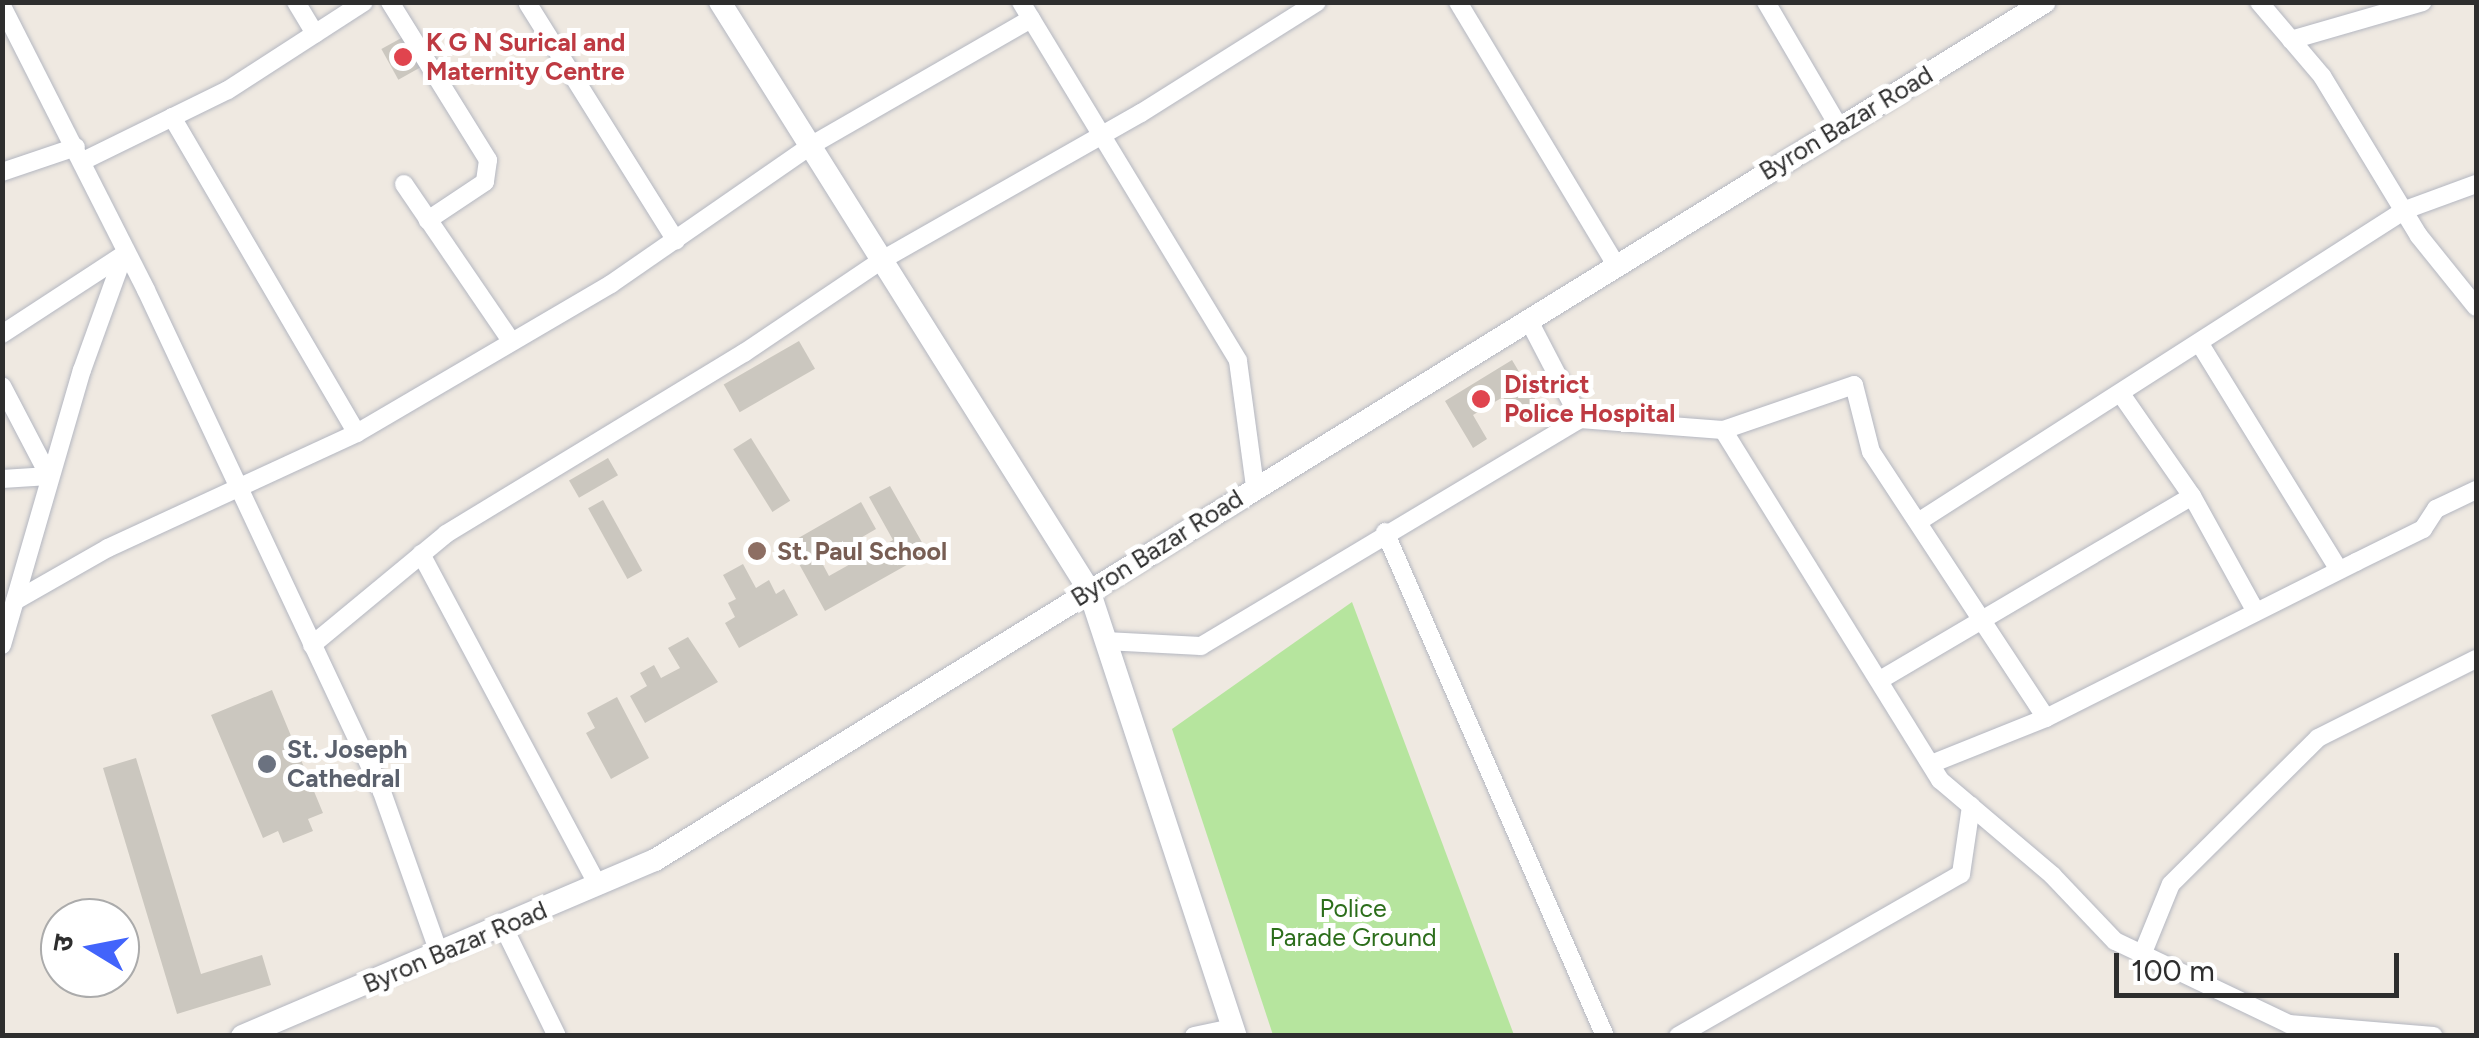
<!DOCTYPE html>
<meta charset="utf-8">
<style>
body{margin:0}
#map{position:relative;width:2479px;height:1038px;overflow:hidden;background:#efe9e1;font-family:Figtree,"Noto Sans Devanagari",sans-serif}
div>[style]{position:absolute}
.green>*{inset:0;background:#b6e59e}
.building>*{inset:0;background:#cbc7bf;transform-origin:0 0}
.roads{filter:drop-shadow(0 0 2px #b4b7c1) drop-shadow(0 0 2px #b4b7c1)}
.minor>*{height:18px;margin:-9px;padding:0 9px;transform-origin:9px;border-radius:9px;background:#fff}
.tertiary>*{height:22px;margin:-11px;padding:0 11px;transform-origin:11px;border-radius:11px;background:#fff}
.dots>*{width:28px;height:28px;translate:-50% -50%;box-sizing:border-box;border:5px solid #fff;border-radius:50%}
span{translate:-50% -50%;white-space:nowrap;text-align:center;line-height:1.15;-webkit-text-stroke:10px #fff;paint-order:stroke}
.health-label{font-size:25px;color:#be3a42;font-weight:700}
.left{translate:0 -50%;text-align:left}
.street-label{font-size:25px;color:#2e2e2e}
.education-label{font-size:25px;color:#785e54;font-weight:700}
.worship-label{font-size:25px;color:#5b616d;font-weight:700}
.park-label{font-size:25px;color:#2c6e1b}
.frame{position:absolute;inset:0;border:5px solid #2e2e2e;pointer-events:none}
.north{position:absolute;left:40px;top:898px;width:100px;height:100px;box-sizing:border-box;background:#fff;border:2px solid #ababab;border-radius:50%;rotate:280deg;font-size:28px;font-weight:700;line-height:40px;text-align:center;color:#2e2e2e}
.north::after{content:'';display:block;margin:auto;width:35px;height:45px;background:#4264fb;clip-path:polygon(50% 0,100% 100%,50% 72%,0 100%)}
.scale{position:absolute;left:2114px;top:953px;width:285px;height:45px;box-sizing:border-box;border:5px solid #2e2e2e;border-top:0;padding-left:12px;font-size:30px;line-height:35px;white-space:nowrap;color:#2e2e2e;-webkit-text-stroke:8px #fff;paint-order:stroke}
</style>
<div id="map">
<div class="green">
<div style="clip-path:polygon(1352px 602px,1514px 1035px,1273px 1035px,1172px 729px)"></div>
</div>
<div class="building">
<div style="left:405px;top:36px;width:35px;height:27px;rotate:61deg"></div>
<div style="left:799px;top:341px;width:32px;height:87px;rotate:60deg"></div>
<div style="clip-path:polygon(1512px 360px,1540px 407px,1518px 421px,1503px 397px,1473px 415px,1487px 439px,1473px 448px,1445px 401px)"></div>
<div style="left:751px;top:438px;width:74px;height:21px;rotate:58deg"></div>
<div style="left:608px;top:458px;width:20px;height:45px;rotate:60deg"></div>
<div style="clip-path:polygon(890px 486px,928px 553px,825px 611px,788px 544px,861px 502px,876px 529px,821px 561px,829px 576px,893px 540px,869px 497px)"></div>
<div style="left:603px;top:500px;width:81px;height:17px;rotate:61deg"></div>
<div style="clip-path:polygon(743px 564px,756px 588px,769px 580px,776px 594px,784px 589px,798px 615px,739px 648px,725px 623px,735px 617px,728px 603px,736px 599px,723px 575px)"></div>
<div style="clip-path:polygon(688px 637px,718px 682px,645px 723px,630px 696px,647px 686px,640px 673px,654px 665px,661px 678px,680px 668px,668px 648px)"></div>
<div style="clip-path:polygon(272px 690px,323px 813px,308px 819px,313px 831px,283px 843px,278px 831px,263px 838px,211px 715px)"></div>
<div style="clip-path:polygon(617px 697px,649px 758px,611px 779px,586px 733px,595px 728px,587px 713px)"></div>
<div style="clip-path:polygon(136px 758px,201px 974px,262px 955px,271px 985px,177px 1014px,103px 768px)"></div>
</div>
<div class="roads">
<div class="minor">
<div style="left:296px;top:2px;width:37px;rotate:59deg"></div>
<div style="left:390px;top:2px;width:186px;rotate:58.2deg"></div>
<div style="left:488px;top:160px;width:22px;rotate:98deg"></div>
<div style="left:485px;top:182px;width:69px;rotate:146.3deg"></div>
<div style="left:1021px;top:2px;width:419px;rotate:58.8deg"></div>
<div style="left:1238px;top:361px;width:127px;rotate:82.3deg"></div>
<div style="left:1458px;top:2px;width:307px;rotate:59deg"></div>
<div style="left:1766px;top:2px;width:145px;rotate:59.7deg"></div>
<div style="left:2259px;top:2px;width:97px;rotate:49.6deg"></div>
<div style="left:2322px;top:76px;width:187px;rotate:58.8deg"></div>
<div style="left:2419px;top:236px;width:91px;rotate:51.2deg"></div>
<div style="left:528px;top:4px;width:279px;rotate:58deg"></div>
<div style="left:2px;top:6px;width:318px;rotate:63.1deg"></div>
<div style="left:146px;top:290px;width:555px;rotate:64.82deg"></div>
<div style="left:382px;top:792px;width:168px;rotate:70.5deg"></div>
<div style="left:2291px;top:40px;width:137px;rotate:-16.1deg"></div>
<div style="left:172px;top:117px;width:366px;rotate:59.7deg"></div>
<div style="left:83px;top:161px;width:161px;rotate:-26.1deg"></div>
<div style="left:228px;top:90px;width:162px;rotate:-32.9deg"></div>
<div style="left:2px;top:172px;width:78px;rotate:-18.7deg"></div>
<div style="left:404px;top:184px;width:190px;rotate:55.7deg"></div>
<div style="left:1528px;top:319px;width:113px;rotate:62.5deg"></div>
<div style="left:2px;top:334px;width:145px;rotate:-33.1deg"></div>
<div style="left:2200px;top:344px;width:265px;rotate:58.4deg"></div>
<div style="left:2px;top:386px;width:102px;rotate:62.4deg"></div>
<div style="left:49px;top:476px;width:47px;rotate:176.3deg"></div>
<div style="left:2121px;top:394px;width:124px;rotate:55.2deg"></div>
<div style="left:2192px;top:496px;width:130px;rotate:61.1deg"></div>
<div style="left:1918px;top:522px;width:578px;rotate:-32.65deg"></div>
<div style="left:2405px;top:210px;width:76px;rotate:-20.1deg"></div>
<div style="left:1385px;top:532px;width:550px;rotate:66.42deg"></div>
<div style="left:421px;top:554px;width:376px;rotate:61.9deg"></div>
<div style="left:15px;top:601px;width:107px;rotate:-29.7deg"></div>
<div style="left:108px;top:548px;width:274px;rotate:-24.8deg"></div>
<div style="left:357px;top:433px;width:294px;rotate:-30.4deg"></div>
<div style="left:611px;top:284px;width:242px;rotate:-34.7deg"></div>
<div style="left:810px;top:146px;width:255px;rotate:-29.9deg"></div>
<div style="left:1105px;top:641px;width:96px;rotate:3deg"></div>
<div style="left:1201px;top:646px;width:442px;rotate:-30.9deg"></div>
<div style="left:1580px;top:419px;width:143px;rotate:4.4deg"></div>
<div style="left:2px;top:645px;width:286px;rotate:-73.8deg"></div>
<div style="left:82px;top:370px;width:123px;rotate:-70.1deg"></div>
<div style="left:312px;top:645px;width:174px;rotate:-39.6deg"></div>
<div style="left:446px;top:534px;width:349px;rotate:-31.3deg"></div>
<div style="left:744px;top:353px;width:166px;rotate:-34deg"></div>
<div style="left:882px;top:260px;width:298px;rotate:-29.6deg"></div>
<div style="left:1141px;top:113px;width:208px;rotate:-32.2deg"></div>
<div style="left:1880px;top:680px;width:362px;rotate:-30.5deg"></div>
<div style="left:2046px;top:718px;width:318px;rotate:-123.3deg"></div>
<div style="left:1871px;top:452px;width:69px;rotate:-104.2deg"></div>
<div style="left:1854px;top:385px;width:139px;rotate:161deg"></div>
<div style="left:1723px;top:430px;width:412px;rotate:58.2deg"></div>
<div style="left:1940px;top:780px;width:148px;rotate:40.3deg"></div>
<div style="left:2053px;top:876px;width:90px;rotate:46.4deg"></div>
<div style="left:2115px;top:941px;width:193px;rotate:25.5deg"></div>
<div style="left:2289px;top:1024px;width:145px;rotate:4.7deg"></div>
<div style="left:1931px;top:764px;width:124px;rotate:-21.8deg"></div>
<div style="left:2046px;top:718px;width:347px;rotate:-26.7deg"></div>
<div style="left:2356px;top:562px;width:75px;rotate:-26.2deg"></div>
<div style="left:2423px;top:529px;width:24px;rotate:-57deg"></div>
<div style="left:2436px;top:509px;width:44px;rotate:-25.4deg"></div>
<div style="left:504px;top:928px;width:120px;rotate:63.9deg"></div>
<div style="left:2144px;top:950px;width:71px;rotate:-67.8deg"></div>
<div style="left:2171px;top:884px;width:207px;rotate:-44.8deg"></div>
<div style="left:2318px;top:738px;width:177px;rotate:-26.6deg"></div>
<div style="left:1194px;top:1036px;width:40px;rotate:-12deg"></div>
<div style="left:1678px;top:1036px;width:326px;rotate:-29.8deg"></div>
<div style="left:1961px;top:874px;width:69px;rotate:-81.6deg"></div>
</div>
<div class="tertiary">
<div style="left:720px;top:2px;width:694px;rotate:57.89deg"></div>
<div style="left:1089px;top:590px;width:470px;rotate:71.8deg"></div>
<div style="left:242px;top:1036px;width:449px;rotate:-23.1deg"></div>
<div style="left:655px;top:860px;width:1633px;rotate:-31.69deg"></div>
</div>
</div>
<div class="dots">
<div style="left:403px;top:57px;background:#e0444e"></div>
<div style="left:1481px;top:399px;background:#e0444e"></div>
<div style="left:757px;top:551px;background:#8d6e63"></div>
<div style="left:267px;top:764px;background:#6b7280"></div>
</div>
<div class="health-label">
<span class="left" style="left:426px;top:57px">K G N Surical and<br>Maternity Centre</span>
<span class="left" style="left:1504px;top:399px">District<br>Police Hospital</span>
</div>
<div class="street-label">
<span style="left:1846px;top:123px;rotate:-31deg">Byron Bazar Road</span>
<span style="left:1157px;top:548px;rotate:-32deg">Byron Bazar Road</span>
<span style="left:455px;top:947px;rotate:-23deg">Byron Bazar Road</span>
</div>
<div class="education-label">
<span class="left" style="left:777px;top:551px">St. Paul School</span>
</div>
<div class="worship-label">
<span class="left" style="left:287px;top:764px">St. Joseph<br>Cathedral</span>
</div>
<div class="park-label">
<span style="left:1353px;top:923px">Police<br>Parade Ground</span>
</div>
<div class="frame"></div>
<div class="north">उ</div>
<div class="scale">100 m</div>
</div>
